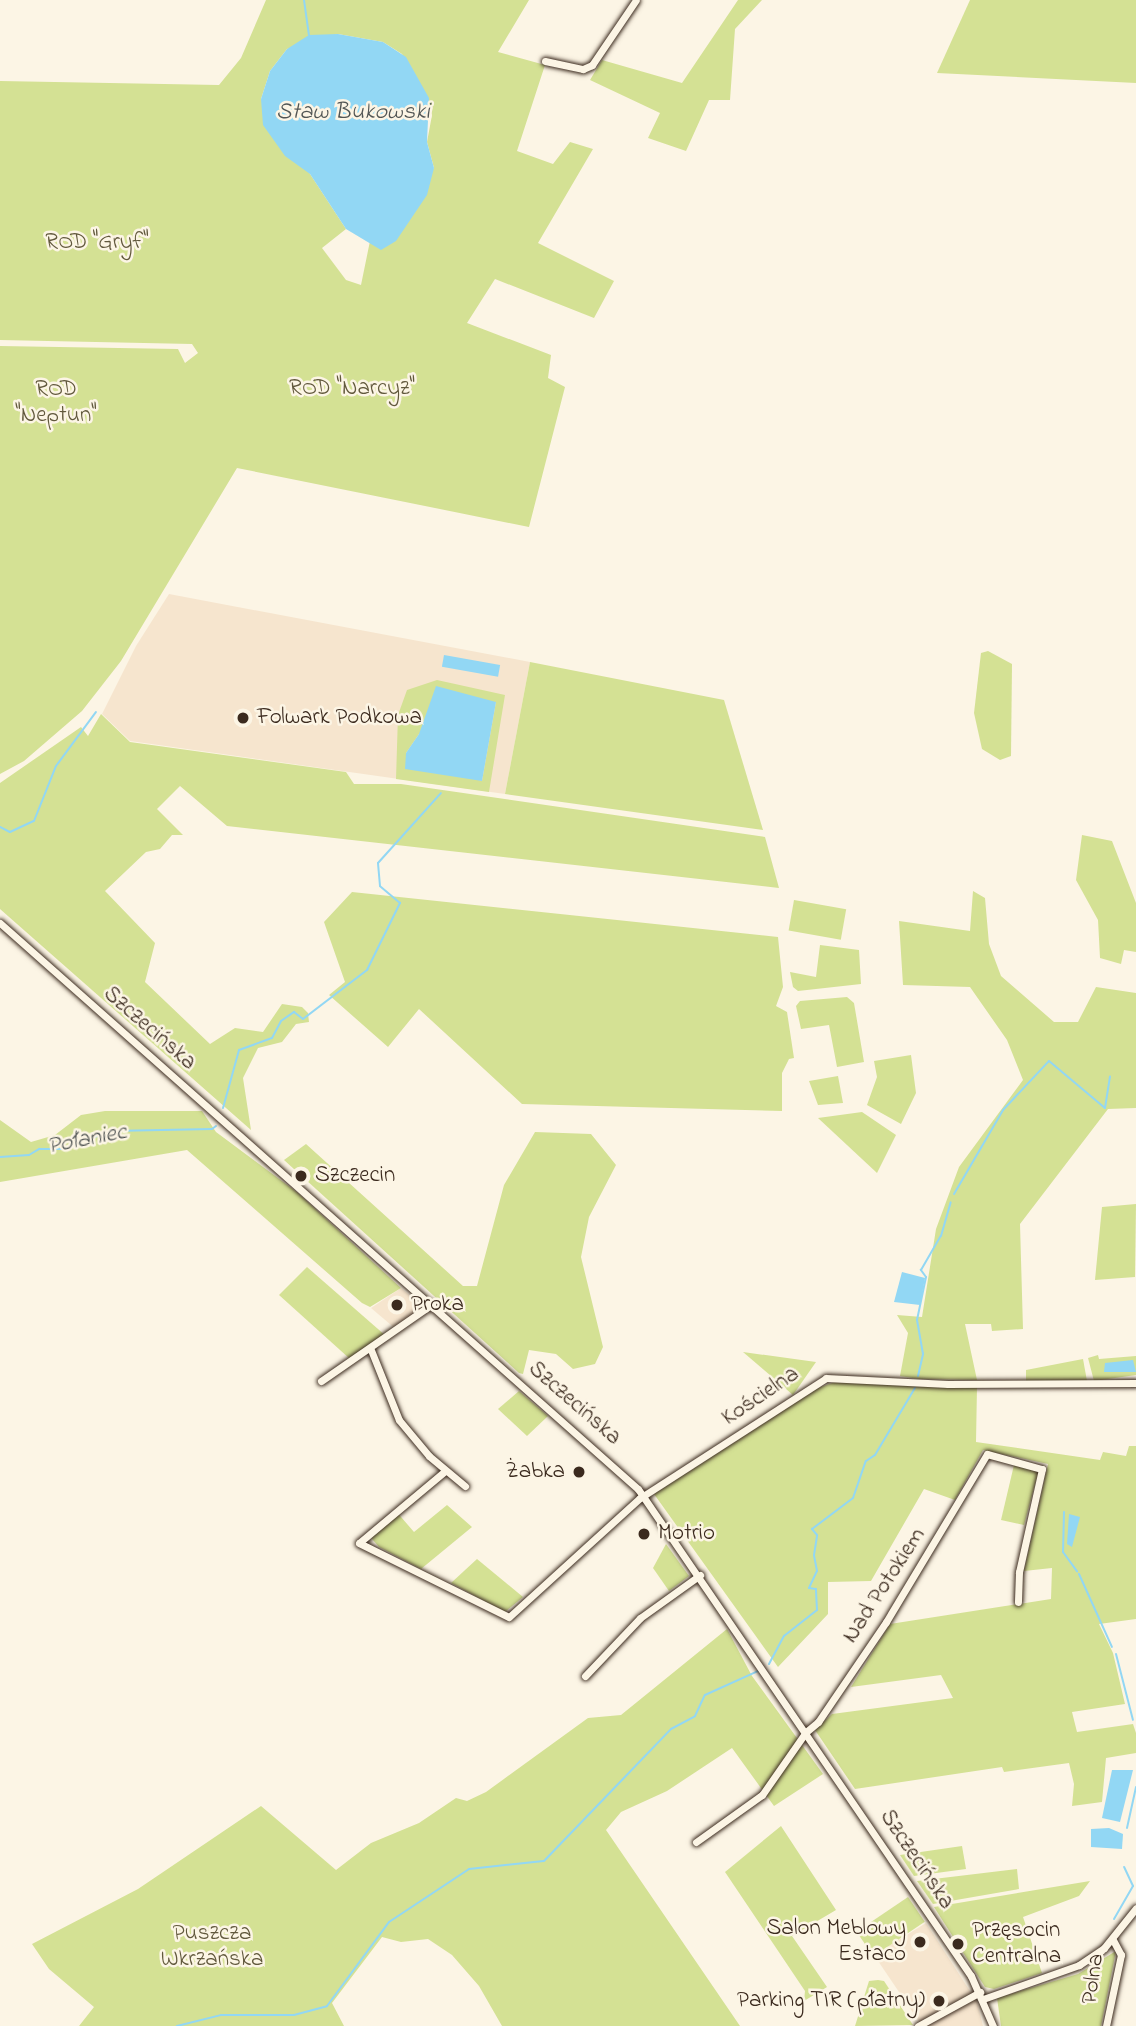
<!DOCTYPE html>
<meta charset="utf-8">
<style>
body{margin:0}
#map{position:relative;width:1136px;height:2026px;overflow:hidden;background:#fcf5e5;font-family:"Indie Flower",sans-serif}
div>[style]{position:absolute}
.built>*{inset:0;background:#f6e5ce}
.green>*{inset:0;background:#d4e194;transform-origin:0 0}
.water>*{inset:0;background:#92d7f4;transform-origin:0 0}
.stream>*{height:2px;margin:-1px;padding:0 1px;transform-origin:1px;border-radius:1px;background:#92d7f4}
.roads{filter:drop-shadow(0 0 2px #3b2a1e) drop-shadow(0 0 2px #3b2a1e)}
.minor>*{height:7px;margin:-3.5px;padding:0 3.5px;transform-origin:3.5px;border-radius:3.5px;background:#fcf5e5}
.dots>*{width:19px;height:19px;translate:-50% -50%;box-sizing:border-box;border:4px solid #fcf5e5;border-radius:50%}
span{translate:-50% -50%;white-space:nowrap;text-align:center;line-height:1.15;-webkit-text-stroke:5px #fcf5e5;paint-order:stroke}
.park-label{font-size:23px;color:#61583c}
.poi-label{font-size:23px;color:#3b2a1e}
.left{translate:0 -50%;text-align:left}
.right{translate:-100% -50%;text-align:right}
.street-label{font-size:23px;color:#3b2a1e}
.water-label{font-size:24px;color:#515554;font-style:italic}
</style>
<div id="map">
<div class="built">
<div style="clip-path:polygon(169px 594px,530px 662px,505px 794px,130px 741px,102px 714px,136px 646px)"></div>
<div style="clip-path:polygon(401px 1288px,427px 1310px,397px 1330px,371px 1308px)"></div>
<div style="clip-path:polygon(926px 1923px,977px 2002px,983px 2026px,922px 2026px,874px 1955px)"></div>
</div>
<div class="green">
<div style="clip-path:polygon(evenodd,266px 0,529px 0,498px 52px,545px 65px,517px 151px,553px 164px,570px 142px,593px 149px,538px 243px,614px 281px,594px 318px,495px 279px,467px 323px,551px 355px,548px 378px,565px 387px,529px 527px,237px 468px,121px 661px,82px 711px,24px 761px,0 774px,0 346px,178px 349px,185px 363px,198px 353px,192px 344px,0 340px,0 81px,219px 85px,241px 58px,266px 0,338px 34px,383px 42px,402px 54px,432px 115px,427px 142px,434px 168px,381px 249px,370px 241px,361px 285px,346px 280px,322px 248px,346px 229px,261px 99px,270px 71px,287px 49px,338px 34px)"></div>
<div style="clip-path:polygon(738px 0,762px 0,735px 29px,730px 100px,709px 100px,686px 151px,648px 138px,660px 113px,590px 80px,602px 60px,682px 83px)"></div>
<div style="clip-path:polygon(970px 0,1136px 0,1136px 83px,937px 73px)"></div>
<div style="clip-path:polygon(988px 651px,1012px 664px,1011px 756px,1000px 760px,982px 749px,974px 713px,981px 653px)"></div>
<div style="clip-path:polygon(530px 662px,724px 700px,763px 830px,505px 794px)"></div>
<div style="clip-path:polygon(evenodd,437px 680px,505px 695px,489px 792px,396px 779px,398px 715px,407px 690px,437px 680px,496px 702px,482px 781px,406px 753px,419px 734px,496px 702px)"></div>
<div style="clip-path:polygon(101px 714px,130px 742px,346px 772px,354px 784px,401px 784px,765px 837px,779px 888px,227px 826px,180px 786px,157px 809px,183px 835px,172px 835px,160px 849px,146px 852px,105px 891px,155px 943px,145px 982px,210px 1044px,235px 1028px,263px 1032px,282px 1004px,302px 1007px,308px 1013px,309px 1022px,296px 1024px,282px 1042px,258px 1048px,243px 1078px,251px 1130px,0 909px,0 783px,81px 727px,88px 736px)"></div>
<div style="clip-path:polygon(1082px 835px,1112px 841px,1136px 903px,1136px 952px,1124px 950px,1121px 964px,1100px 958px,1098px 920px,1076px 880px)"></div>
<div style="clip-path:polygon(973px 891px,985px 898px,989px 944px,1001px 976px,1054px 1022px,1078px 1022px,1096px 987px,1136px 993px,1136px 1108px,1108px 1109px,1020px 1224px,1023px 1329px,992px 1331px,991px 1324px,965px 1324px,977px 1380px,919px 1379px,900px 1376px,908px 1333px,897px 1315px,922px 1317px,936px 1229px,959px 1167px,1023px 1080px,1007px 1040px,970px 987px,903px 985px,899px 921px,970px 931px)"></div>
<div style="clip-path:polygon(352px 892px,778px 937px,783px 987px,776px 1006px,787px 1012px,794px 1058px,789px 1059px,782px 1073px,782px 1111px,522px 1104px,419px 1009px,388px 1047px,329px 995px,345px 982px,324px 922px)"></div>
<div style="left:794px;top:900px;width:53px;height:31px;rotate:10deg"></div>
<div style="clip-path:polygon(820px 945px,859px 950px,861px 984px,798px 991px,793px 987px,790px 972px,816px 977px)"></div>
<div style="clip-path:polygon(847px 997px,854px 1003px,864px 1062px,837px 1067px,829px 1025px,801px 1029px,796px 1006px,800px 1001px)"></div>
<div style="clip-path:polygon(911px 1055px,916px 1093px,901px 1124px,867px 1105px,877px 1077px,874px 1061px)"></div>
<div style="clip-path:polygon(838px 1076px,843px 1103px,818px 1105px,809px 1081px)"></div>
<div style="clip-path:polygon(105px 1111px,202px 1111px,216px 1132px,298px 1193px,401px 1288px,370px 1307px,362px 1303px,187px 1150px,0 1182px,0 1120px,31px 1142px,55px 1135px,81px 1115px)"></div>
<div style="clip-path:polygon(862px 1112px,896px 1135px,877px 1173px,818px 1118px)"></div>
<div style="clip-path:polygon(535px 1132px,591px 1134px,616px 1165px,589px 1217px,581px 1257px,603px 1347px,595px 1364px,573px 1369px,556px 1354px,529px 1350px,523px 1374px,519px 1373px,284px 1160px,306px 1144px,463px 1286px,477px 1286px,504px 1185px)"></div>
<div style="clip-path:polygon(1136px 1204px,1135px 1277px,1095px 1280px,1102px 1207px)"></div>
<div style="clip-path:polygon(307px 1267px,386px 1336px,350px 1359px,279px 1295px)"></div>
<div style="clip-path:polygon(743px 1352px,816px 1362px,793px 1395px)"></div>
<div style="clip-path:polygon(1098px 1355px,1099px 1359px,1136px 1356px,1136px 1375px,1094px 1381px,1088px 1358px)"></div>
<div style="clip-path:polygon(1083px 1359px,1087px 1381px,1026px 1381px,1026px 1370px)"></div>
<div style="clip-path:polygon(835px 1382px,977px 1387px,976px 1442px,1100px 1460px,1103px 1452px,1126px 1456px,1129px 1446px,1136px 1446px,1136px 1619px,1099px 1624px,1113px 1653px,1125px 1704px,1072px 1712px,1077px 1732px,1133px 1724px,1136px 1733px,1136px 1753px,1106px 1758px,1102px 1802px,1072px 1806px,1074px 1784px,1069px 1763px,1004px 1772px,1002px 1767px,855px 1789px,815px 1730px,832px 1714px,953px 1698px,941px 1675px,851px 1687px,890px 1624px,1051px 1599px,1052px 1568px,1024px 1571px,1048px 1464px,983px 1450px,955px 1500px,924px 1489px,871px 1581px,828px 1582px,828px 1614px,778px 1667px,654px 1494px,818px 1388px)"></div>
<div style="clip-path:polygon(519px 1391px,548px 1416px,527px 1436px,498px 1409px)"></div>
<div style="clip-path:polygon(1014px 1465px,1034px 1468px,1038px 1473px,1024px 1525px,1001px 1520px)"></div>
<div style="clip-path:polygon(447px 1505px,472px 1527px,421px 1569px,379px 1547px,367px 1533px,395px 1510px,414px 1532px)"></div>
<div style="clip-path:polygon(666px 1544px,689px 1576px,669px 1591px,653px 1568px)"></div>
<div style="clip-path:polygon(477px 1559px,523px 1597px,505px 1612px,451px 1583px)"></div>
<div style="clip-path:polygon(727px 1629px,752px 1676px,823px 1774px,774px 1806px,732px 1748px,667px 1791px,621px 1812px,606px 1830px,740px 2026px,502px 2026px,479px 1986px,452px 1955px,428px 1939px,401px 1942px,382px 1937px,332px 2003px,344px 2026px,79px 2026px,94px 2007px,49px 1969px,32px 1944px,138px 1889px,261px 1806px,336px 1870px,371px 1843px,419px 1823px,456px 1798px,467px 1801px,486px 1792px,588px 1718px,621px 1715px)"></div>
<div style="clip-path:polygon(781px 1826px,836px 1910px,792px 1936px,827px 1987px,804px 2001px,805px 1991px,725px 1872px)"></div>
<div style="clip-path:polygon(962px 1846px,966px 1869px,914px 1876px,900px 1855px)"></div>
<div style="clip-path:polygon(1017px 1869px,1019px 1889px,933px 1904px,917px 1881px)"></div>
<div style="clip-path:polygon(1090px 1881px,1079px 1896px,1023px 1917px,1042px 1973px,994px 1989px,985px 1987px,934px 1907px)"></div>
<div style="left:908px;top:1897px;width:30px;height:62px;rotate:56deg"></div>
<div style="clip-path:polygon(1116px 1951px,1101px 2026px,1001px 2026px,997px 1998px,1078px 1974px)"></div>
<div style="clip-path:polygon(878px 1980px,884px 1981px,913px 2025px,855px 2026px,869px 1981px)"></div>
</div>
<div class="water">
<div style="clip-path:polygon(338px 34px,383px 42px,406px 57px,429px 98px,427px 142px,434px 168px,427px 195px,396px 241px,381px 250px,346px 229px,310px 174px,285px 156px,263px 125px,261px 99px,270px 71px,287px 49px,309px 35px)"></div>
<div style="left:444px;top:655px;width:57px;height:12px;rotate:10deg"></div>
<div style="clip-path:polygon(436px 686px,496px 702px,482px 781px,405px 769px,406px 753px,419px 734px)"></div>
<div style="clip-path:polygon(902px 1272px,925px 1278px,920px 1305px,894px 1302px)"></div>
<div style="clip-path:polygon(1133px 1360px,1136px 1372px,1104px 1372px,1105px 1363px)"></div>
<div style="clip-path:polygon(1069px 1514px,1080px 1517px,1072px 1547px,1067px 1544px)"></div>
<div style="clip-path:polygon(1112px 1770px,1133px 1770px,1120px 1822px,1102px 1818px)"></div>
<div style="clip-path:polygon(1109px 1828px,1123px 1834px,1122px 1849px,1091px 1847px,1091px 1829px)"></div>
</div>
<div class="stream">
<div style="left:304px;top:0;width:35px;rotate:82deg"></div>
<div style="left:0;top:827px;width:11px;rotate:27deg"></div>
<div style="left:10px;top:832px;width:26px;rotate:-25deg"></div>
<div style="left:34px;top:821px;width:59px;rotate:-68.2deg"></div>
<div style="left:56px;top:766px;width:67px;rotate:-53.5deg"></div>
<div style="left:223px;top:1108px;width:60px;rotate:-74.6deg"></div>
<div style="left:239px;top:1050px;width:35px;rotate:-20deg"></div>
<div style="left:272px;top:1038px;width:19px;rotate:-62deg"></div>
<div style="left:281px;top:1021px;width:16px;rotate:-35deg"></div>
<div style="left:294px;top:1012px;width:11px;rotate:38deg"></div>
<div style="left:303px;top:1019px;width:81px;rotate:-37.4deg"></div>
<div style="left:367px;top:970px;width:75px;rotate:-63.8deg"></div>
<div style="left:400px;top:903px;width:26px;rotate:-140deg"></div>
<div style="left:380px;top:886px;width:23px;rotate:-95deg"></div>
<div style="left:378px;top:863px;width:94px;rotate:-48deg"></div>
<div style="left:0;top:1157px;width:29px;rotate:-4deg"></div>
<div style="left:29px;top:1155px;width:12px;rotate:-31deg"></div>
<div style="left:39px;top:1149px;width:23px"></div>
<div style="left:62px;top:1149px;width:52px;rotate:-20.2deg"></div>
<div style="left:111px;top:1131px;width:101px;rotate:-1.1deg"></div>
<div style="left:212px;top:1129px;width:5px;rotate:-37deg"></div>
<div style="left:954px;top:1194px;width:97px;rotate:-59.7deg"></div>
<div style="left:1003px;top:1110px;width:67px;rotate:-46.8deg"></div>
<div style="left:1049px;top:1061px;width:73px;rotate:40deg"></div>
<div style="left:1105px;top:1108px;width:32px;rotate:-81deg"></div>
<div style="left:918px;top:1376px;width:23px;rotate:-77deg"></div>
<div style="left:923px;top:1354px;width:35px;rotate:-100deg"></div>
<div style="left:917px;top:1320px;width:44px;rotate:-78.2deg"></div>
<div style="left:926px;top:1277px;width:9px;rotate:-126deg"></div>
<div style="left:921px;top:1270px;width:39px;rotate:-60deg"></div>
<div style="left:941px;top:1236px;width:35px;rotate:-74deg"></div>
<div style="left:1064px;top:1512px;width:40px;rotate:91.4deg"></div>
<div style="left:1063px;top:1552px;width:24px;rotate:54deg"></div>
<div style="left:1079px;top:1574px;width:80px;rotate:65.7deg"></div>
<div style="left:1116px;top:1654px;width:68px;rotate:75.6deg"></div>
<div style="left:769px;top:1664px;width:32px;rotate:-62deg"></div>
<div style="left:784px;top:1636px;width:42px;rotate:-38.2deg"></div>
<div style="left:817px;top:1610px;width:21px;rotate:-93deg"></div>
<div style="left:816px;top:1589px;width:7px;rotate:-172deg"></div>
<div style="left:809px;top:1588px;width:19px;rotate:-65deg"></div>
<div style="left:817px;top:1571px;width:16px;rotate:-101deg"></div>
<div style="left:814px;top:1555px;width:20px;rotate:-81deg"></div>
<div style="left:817px;top:1535px;width:8px;rotate:-130deg"></div>
<div style="left:812px;top:1529px;width:51px;rotate:-37.1deg"></div>
<div style="left:853px;top:1498px;width:39px;rotate:-71deg"></div>
<div style="left:866px;top:1461px;width:11px;rotate:-34deg"></div>
<div style="left:875px;top:1455px;width:78px;rotate:-59.2deg"></div>
<div style="left:1127px;top:1828px;width:42px;rotate:-77.6deg"></div>
<div style="left:1114px;top:1919px;width:38px;rotate:-60deg"></div>
<div style="left:1133px;top:1886px;width:21px;rotate:-115deg"></div>
<div style="left:177px;top:2026px;width:45px;rotate:-14deg"></div>
<div style="left:221px;top:2015px;width:73px"></div>
<div style="left:294px;top:2015px;width:34px;rotate:-15deg"></div>
<div style="left:327px;top:2006px;width:104px;rotate:-53.6deg"></div>
<div style="left:389px;top:1922px;width:96px;rotate:-33.5deg"></div>
<div style="left:469px;top:1869px;width:75px;rotate:-6.1deg"></div>
<div style="left:544px;top:1861px;width:183px;rotate:-46.1deg"></div>
<div style="left:671px;top:1729px;width:27px;rotate:-28deg"></div>
<div style="left:695px;top:1716px;width:23px;rotate:-65deg"></div>
<div style="left:705px;top:1695px;width:58px;rotate:-24.4deg"></div>
</div>
<div class="roads">
<div class="minor">
<div style="left:545px;top:61px;width:39px;rotate:12deg"></div>
<div style="left:583px;top:69px;width:10px;rotate:-24deg"></div>
<div style="left:592px;top:65px;width:78px;rotate:-55.9deg"></div>
<div style="left:0;top:923px;width:853px;rotate:41.58deg"></div>
<div style="left:638px;top:1489px;width:590px;rotate:55.64deg"></div>
<div style="left:971px;top:1976px;width:55px;rotate:66.3deg"></div>
<div style="left:371px;top:1350px;width:75px;rotate:68.2deg"></div>
<div style="left:399px;top:1420px;width:47px;rotate:50.2deg"></div>
<div style="left:429px;top:1456px;width:47px;rotate:39.8deg"></div>
<div style="left:321px;top:1381px;width:135px;rotate:-34.7deg"></div>
<div style="left:445px;top:1471px;width:112px;rotate:140.1deg"></div>
<div style="left:359px;top:1543px;width:167px;rotate:26.3deg"></div>
<div style="left:509px;top:1617px;width:177px;rotate:-42.3deg"></div>
<div style="left:640px;top:1498px;width:221px;rotate:-32.8deg"></div>
<div style="left:826px;top:1378px;width:122px;rotate:2.8deg"></div>
<div style="left:948px;top:1384px;width:188px;rotate:-0.3deg"></div>
<div style="left:585px;top:1676px;width:80px;rotate:-46.5deg"></div>
<div style="left:640px;top:1618px;width:74px;rotate:-35.6deg"></div>
<div style="left:696px;top:1842px;width:81px;rotate:-35.5deg"></div>
<div style="left:762px;top:1795px;width:77px;rotate:-55.1deg"></div>
<div style="left:806px;top:1732px;width:16px;rotate:-40deg"></div>
<div style="left:818px;top:1722px;width:121px;rotate:-55.8deg"></div>
<div style="left:886px;top:1622px;width:196px;rotate:-59deg"></div>
<div style="left:987px;top:1454px;width:57px;rotate:15.3deg"></div>
<div style="left:1042px;top:1469px;width:106px;rotate:102.6deg"></div>
<div style="left:1019px;top:1572px;width:30px;rotate:92deg"></div>
<div style="left:983px;top:1999px;width:102px;rotate:-19.5deg"></div>
<div style="left:1079px;top:1965px;width:30px;rotate:-34deg"></div>
<div style="left:1104px;top:1948px;width:51px;rotate:-51.3deg"></div>
<div style="left:918px;top:2026px;width:71px;rotate:-28.7deg"></div>
<div style="left:1106px;top:2026px;width:73px;rotate:-78.1deg"></div>
<div style="left:1121px;top:1955px;width:17px;rotate:-118deg"></div>
</div>
</div>
<div class="dots">
<div style="left:243px;top:718px;background:#3b2a1e"></div>
<div style="left:301px;top:1176px;background:#3b2a1e"></div>
<div style="left:397px;top:1305px;background:#3b2a1e"></div>
<div style="left:579px;top:1472px;background:#3b2a1e"></div>
<div style="left:644px;top:1534px;background:#3b2a1e"></div>
<div style="left:920px;top:1942px;background:#3b2a1e"></div>
<div style="left:958px;top:1944px;background:#3b2a1e"></div>
<div style="left:939px;top:2001px;background:#3b2a1e"></div>
</div>
<div class="park-label">
<span style="left:97px;top:243px">ROD "Gryf"</span>
<span style="left:352px;top:389px">ROD "Narcyz"</span>
<span style="left:56px;top:403px">ROD<br>"Neptun"</span>
<span style="left:212px;top:1947px">Puszcza<br>Wkrzańska</span>
</div>
<div class="poi-label">
<span class="left" style="left:257px;top:718px">Folwark Podkowa</span>
<span class="left" style="left:315px;top:1176px">Szczecin</span>
<span class="left" style="left:411px;top:1305px">Proka</span>
<span class="right" style="left:565px;top:1472px">Żabka</span>
<span class="left" style="left:658px;top:1534px">Motrio</span>
<span class="right" style="left:906px;top:1942px">Salon Meblowy<br>Estaco</span>
<span class="left" style="left:972px;top:1944px">Przęsocin<br>Centralna</span>
<span class="right" style="left:925px;top:2001px">Parking TIR (płatny)</span>
</div>
<div class="street-label">
<span style="left:149px;top:1029px;rotate:41deg">Szczecińska</span>
<span style="left:761px;top:1397px;rotate:-34deg">Kościelna</span>
<span style="left:574px;top:1404px;rotate:41deg">Szczecińska</span>
<span style="left:885px;top:1586px;rotate:-57deg">Nad Potokiem</span>
<span style="left:916px;top:1860px;rotate:56deg">Szczecińska</span>
<span style="left:1094px;top:1979px;rotate:-82deg">Polna</span>
</div>
<div class="water-label">
<span style="left:353px;top:113px">Staw Bukowski</span>
<span style="left:87px;top:1140px;rotate:-11deg">Połaniec</span>
</div>
</div>
